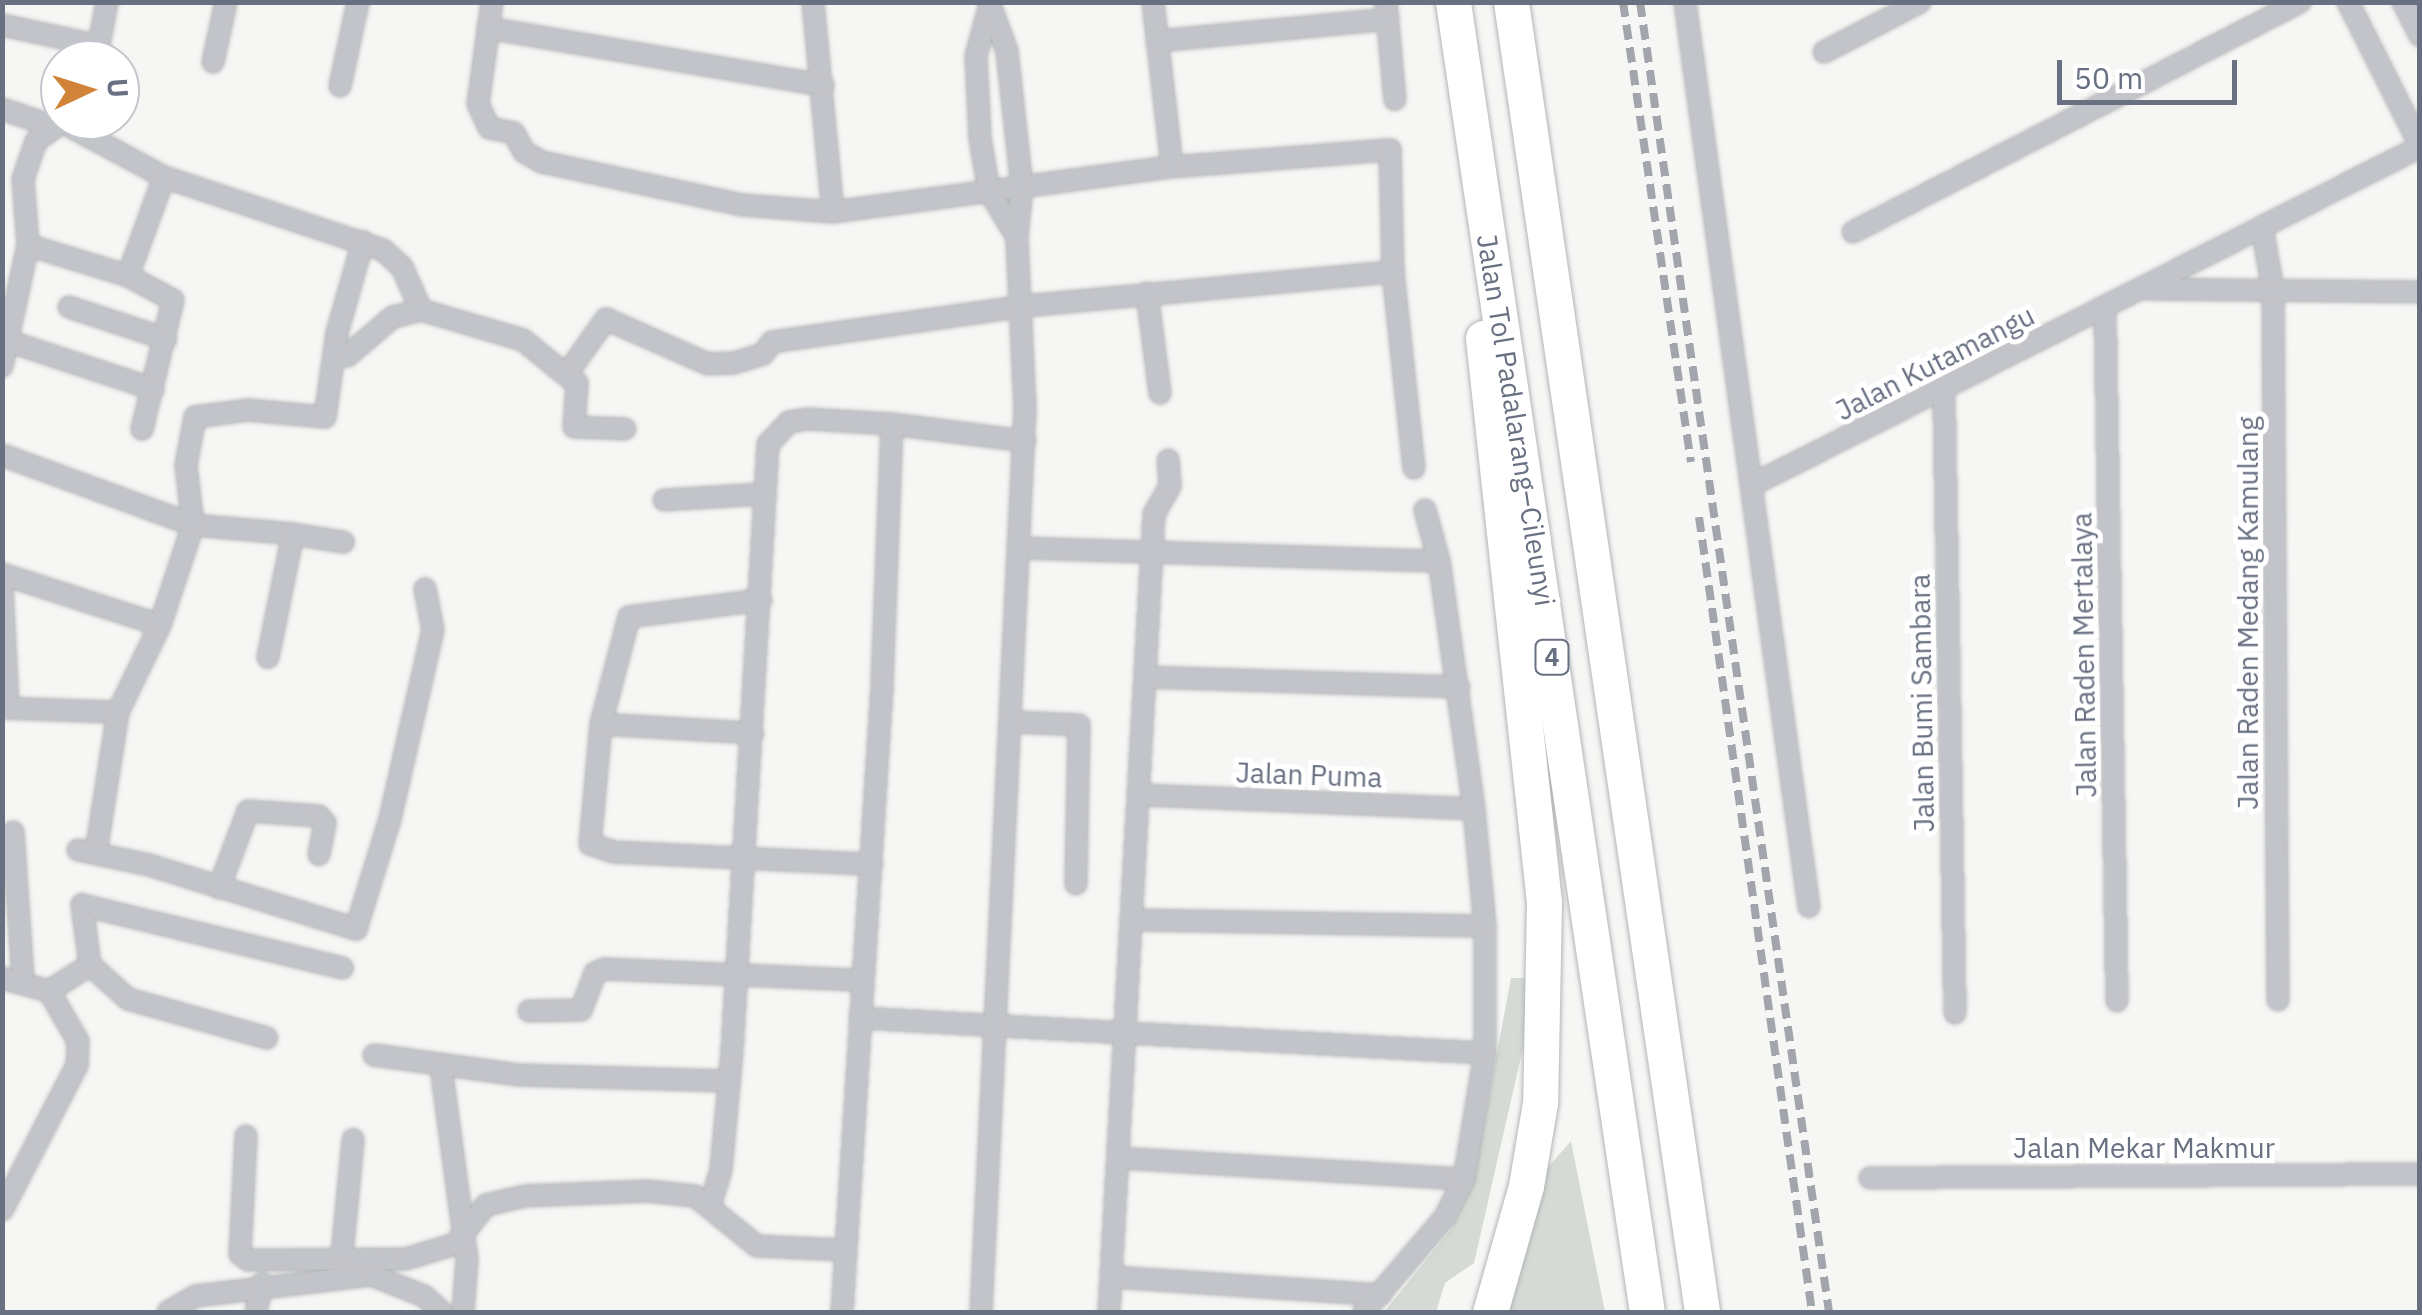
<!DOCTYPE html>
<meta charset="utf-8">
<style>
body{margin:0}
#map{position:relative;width:2422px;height:1315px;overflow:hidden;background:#f6f7f4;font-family:"IBM Plex Sans",sans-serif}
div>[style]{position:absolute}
.green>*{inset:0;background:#d5dbd4}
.roads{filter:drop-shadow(0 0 2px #b3b5b9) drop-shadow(0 0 2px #b3b5b9)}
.street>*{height:20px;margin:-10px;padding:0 10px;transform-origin:10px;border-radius:10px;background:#c3c4c9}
.highway>*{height:35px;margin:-17.5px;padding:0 17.5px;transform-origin:17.5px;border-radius:17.5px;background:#fff}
.rail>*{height:8px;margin-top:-4px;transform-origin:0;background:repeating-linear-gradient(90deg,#a2a5ac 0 15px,transparent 0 23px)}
span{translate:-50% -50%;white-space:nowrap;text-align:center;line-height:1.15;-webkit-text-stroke:10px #fff;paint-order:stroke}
.shield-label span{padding:2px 8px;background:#fff;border:2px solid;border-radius:8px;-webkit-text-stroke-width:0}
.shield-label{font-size:25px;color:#697082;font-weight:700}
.street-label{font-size:28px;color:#697082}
.frame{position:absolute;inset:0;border:5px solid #697082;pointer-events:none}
.north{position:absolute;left:40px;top:40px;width:100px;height:100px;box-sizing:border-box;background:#fff;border:2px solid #c3c6cd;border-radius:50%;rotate:86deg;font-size:28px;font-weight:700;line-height:40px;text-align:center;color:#697082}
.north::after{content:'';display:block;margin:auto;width:35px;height:45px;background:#d18439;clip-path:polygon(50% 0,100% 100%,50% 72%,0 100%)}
.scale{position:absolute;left:2057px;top:60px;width:180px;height:45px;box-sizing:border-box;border:5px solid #697082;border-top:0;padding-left:12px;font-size:30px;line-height:35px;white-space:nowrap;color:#697082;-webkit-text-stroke:8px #fff;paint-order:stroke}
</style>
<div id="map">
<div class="green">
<div style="clip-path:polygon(1511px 978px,1528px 978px,1523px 1048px,1474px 1263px,1445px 1283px,1436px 1312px,1384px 1312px,1452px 1228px,1473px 1181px)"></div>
<div style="clip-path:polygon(1571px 1141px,1605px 1312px,1503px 1312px,1542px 1174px)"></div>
</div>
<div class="roads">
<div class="street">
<div style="left:492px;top:2px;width:103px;rotate:97.8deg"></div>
<div style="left:478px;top:104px;width:26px;rotate:65deg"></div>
<div style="left:489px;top:128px;width:25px;rotate:11deg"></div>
<div style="left:514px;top:133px;width:21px;rotate:62deg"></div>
<div style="left:524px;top:152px;width:21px;rotate:29deg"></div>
<div style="left:542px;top:162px;width:206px;rotate:12.1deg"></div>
<div style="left:743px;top:205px;width:90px;rotate:4.4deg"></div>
<div style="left:833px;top:212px;width:342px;rotate:-7.6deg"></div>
<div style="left:1172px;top:167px;width:219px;rotate:-4.5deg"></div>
<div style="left:1390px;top:150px;width:122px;rotate:88.6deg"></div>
<div style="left:1393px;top:272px;width:197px;rotate:83.9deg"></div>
<div style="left:813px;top:2px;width:211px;rotate:84.6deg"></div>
<div style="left:1153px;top:2px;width:166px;rotate:83.4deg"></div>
<div style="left:1386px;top:2px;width:98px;rotate:84.8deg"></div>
<div style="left:1685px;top:2px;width:913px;rotate:82.2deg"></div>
<div style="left:2348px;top:2px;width:160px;rotate:63.3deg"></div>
<div style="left:2403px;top:2px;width:38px;rotate:63deg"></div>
<div style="left:990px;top:5px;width:53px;rotate:105.4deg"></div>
<div style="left:976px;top:56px;width:82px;rotate:87.2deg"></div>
<div style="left:980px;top:138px;width:54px;rotate:80.4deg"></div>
<div style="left:989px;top:191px;width:54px;rotate:58.7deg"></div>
<div style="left:2px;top:25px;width:100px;rotate:12.1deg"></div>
<div style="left:488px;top:28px;width:340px;rotate:9.7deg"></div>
<div style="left:1157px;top:41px;width:232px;rotate:-5.4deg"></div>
<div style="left:1824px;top:52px;width:108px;rotate:-27.5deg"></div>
<div style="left:96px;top:60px;width:59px;rotate:-79.3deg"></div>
<div style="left:213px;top:62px;width:61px;rotate:-77.8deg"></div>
<div style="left:340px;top:86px;width:86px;rotate:-77.9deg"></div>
<div style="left:2px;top:109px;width:53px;rotate:18.8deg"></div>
<div style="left:62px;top:122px;width:116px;rotate:28.3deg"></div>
<div style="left:164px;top:177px;width:231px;rotate:18.4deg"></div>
<div style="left:383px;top:250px;width:25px;rotate:42deg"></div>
<div style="left:402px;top:267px;width:47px;rotate:66.2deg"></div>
<div style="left:2262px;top:227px;width:64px;rotate:80.1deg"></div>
<div style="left:2273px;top:290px;width:710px;rotate:89.6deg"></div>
<div style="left:1853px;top:232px;width:503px;rotate:-27.23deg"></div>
<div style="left:28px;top:245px;width:105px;rotate:17.2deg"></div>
<div style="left:128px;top:276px;width:51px;rotate:28.1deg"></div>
<div style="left:173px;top:300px;width:133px;rotate:103.5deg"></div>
<div style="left:128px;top:276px;width:105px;rotate:-70deg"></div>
<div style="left:2147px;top:289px;width:273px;rotate:0.6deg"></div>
<div style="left:1147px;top:293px;width:101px;rotate:82.6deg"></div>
<div style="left:69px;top:307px;width:102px;rotate:18.3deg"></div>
<div style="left:2105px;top:307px;width:694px;rotate:89.01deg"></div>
<div style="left:8px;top:341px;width:153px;rotate:18.3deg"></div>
<div style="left:334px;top:356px;width:13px"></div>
<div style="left:347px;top:356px;width:60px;rotate:-40.3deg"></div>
<div style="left:393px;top:317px;width:29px;rotate:-14deg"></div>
<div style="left:421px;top:310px;width:106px;rotate:16.4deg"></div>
<div style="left:523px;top:340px;width:55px;rotate:39.1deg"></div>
<div style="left:566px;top:375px;width:69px;rotate:-54.5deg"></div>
<div style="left:606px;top:319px;width:111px;rotate:23.8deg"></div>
<div style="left:708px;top:364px;width:26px;rotate:-2deg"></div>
<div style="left:734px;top:363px;width:30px;rotate:-17deg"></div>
<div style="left:763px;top:354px;width:15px;rotate:-53deg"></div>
<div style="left:772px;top:342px;width:255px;rotate:-8.1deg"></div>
<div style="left:1024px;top:306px;width:371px;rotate:-5.3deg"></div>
<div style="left:2px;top:366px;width:124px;rotate:-77.9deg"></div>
<div style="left:28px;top:245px;width:66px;rotate:-94.3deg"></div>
<div style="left:23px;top:179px;width:40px;rotate:-71.1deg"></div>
<div style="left:36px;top:141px;width:36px;rotate:-36deg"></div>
<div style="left:566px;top:375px;width:14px;rotate:36deg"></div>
<div style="left:577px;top:383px;width:44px;rotate:93.9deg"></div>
<div style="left:574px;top:427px;width:51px;rotate:2.2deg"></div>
<div style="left:1944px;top:391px;width:622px;rotate:88.99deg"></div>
<div style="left:892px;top:424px;width:134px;rotate:7.3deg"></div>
<div style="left:2px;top:455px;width:203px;rotate:20.1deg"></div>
<div style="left:193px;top:525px;width:100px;rotate:5.1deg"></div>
<div style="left:293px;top:534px;width:126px;rotate:101.5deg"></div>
<div style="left:1752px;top:485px;width:749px;rotate:-26.84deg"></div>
<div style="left:664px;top:500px;width:98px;rotate:-3.5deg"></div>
<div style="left:293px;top:534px;width:51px;rotate:9.1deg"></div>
<div style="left:1022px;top:548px;width:417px;rotate:1.8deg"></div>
<div style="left:2px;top:574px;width:166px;rotate:17.9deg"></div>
<div style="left:2px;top:588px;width:120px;rotate:87.1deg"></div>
<div style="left:761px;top:600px;width:133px;rotate:172.7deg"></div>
<div style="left:629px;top:617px;width:111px;rotate:104.7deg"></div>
<div style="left:601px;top:724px;width:121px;rotate:95.2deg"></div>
<div style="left:590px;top:844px;width:24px;rotate:19deg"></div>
<div style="left:613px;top:852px;width:259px;rotate:2.7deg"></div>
<div style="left:1146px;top:677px;width:313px;rotate:1.8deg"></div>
<div style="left:2px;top:708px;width:116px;rotate:2deg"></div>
<div style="left:118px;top:712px;width:142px;rotate:98.9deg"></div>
<div style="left:118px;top:712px;width:97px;rotate:-64.2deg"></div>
<div style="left:160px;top:625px;width:105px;rotate:-71.7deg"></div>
<div style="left:193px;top:525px;width:60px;rotate:-96.7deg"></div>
<div style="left:186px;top:465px;width:49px;rotate:-79.4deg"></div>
<div style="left:195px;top:417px;width:53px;rotate:-7.5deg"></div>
<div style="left:248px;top:410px;width:77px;rotate:5.2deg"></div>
<div style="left:325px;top:417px;width:85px;rotate:-81.9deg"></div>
<div style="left:337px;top:333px;width:95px;rotate:-74.1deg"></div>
<div style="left:1014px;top:722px;width:65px;rotate:2.6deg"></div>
<div style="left:1079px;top:725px;width:159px;rotate:91.1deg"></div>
<div style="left:601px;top:724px;width:152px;rotate:3.4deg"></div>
<div style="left:1141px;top:795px;width:333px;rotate:2.4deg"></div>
<div style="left:13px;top:832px;width:148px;rotate:86.1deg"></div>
<div style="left:78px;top:850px;width:73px;rotate:11.9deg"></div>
<div style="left:149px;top:865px;width:217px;rotate:17.2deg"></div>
<div style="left:356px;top:929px;width:115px;rotate:-72.8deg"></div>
<div style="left:390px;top:819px;width:194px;rotate:-77.2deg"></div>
<div style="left:433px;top:630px;width:42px;rotate:-101deg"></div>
<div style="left:219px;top:888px;width:82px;rotate:-69.4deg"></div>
<div style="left:248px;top:811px;width:71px;rotate:4deg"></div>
<div style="left:319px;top:816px;width:9px;rotate:49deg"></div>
<div style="left:325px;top:823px;width:32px;rotate:101deg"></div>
<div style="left:1135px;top:920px;width:350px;rotate:1deg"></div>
<div style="left:90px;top:965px;width:51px;rotate:41.8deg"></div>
<div style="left:128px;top:999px;width:144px;rotate:15.7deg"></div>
<div style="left:2px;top:978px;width:49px;rotate:15.5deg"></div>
<div style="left:49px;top:991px;width:58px;rotate:59.9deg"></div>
<div style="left:78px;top:1041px;width:24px;rotate:92deg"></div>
<div style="left:77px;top:1065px;width:163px;rotate:117.3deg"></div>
<div style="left:49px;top:991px;width:49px;rotate:-32.4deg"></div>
<div style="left:90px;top:965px;width:61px;rotate:-97.6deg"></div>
<div style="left:82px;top:905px;width:268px;rotate:13.6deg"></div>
<div style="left:529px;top:1011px;width:52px;rotate:-1.1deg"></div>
<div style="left:581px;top:1010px;width:40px;rotate:-69deg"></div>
<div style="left:595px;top:973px;width:11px;rotate:-22deg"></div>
<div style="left:605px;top:969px;width:257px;rotate:2.5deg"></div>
<div style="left:860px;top:1018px;width:626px;rotate:3.21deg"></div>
<div style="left:374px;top:1055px;width:145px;rotate:7.9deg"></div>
<div style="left:518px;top:1075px;width:211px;rotate:1.6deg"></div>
<div style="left:441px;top:1067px;width:194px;rotate:82.3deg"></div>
<div style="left:467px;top:1259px;width:53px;rotate:94.3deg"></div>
<div style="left:246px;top:1136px;width:118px;rotate:92.9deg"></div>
<div style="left:240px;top:1254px;width:10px;rotate:37deg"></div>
<div style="left:248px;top:1260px;width:158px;rotate:-0.4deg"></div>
<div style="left:406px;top:1259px;width:51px;rotate:-17deg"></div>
<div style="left:455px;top:1244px;width:50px;rotate:-51.5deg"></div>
<div style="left:486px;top:1205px;width:39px;rotate:-13deg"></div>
<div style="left:524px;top:1196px;width:123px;rotate:-2.3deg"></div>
<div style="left:647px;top:1191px;width:48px;rotate:5.9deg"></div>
<div style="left:695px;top:1196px;width:80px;rotate:38.9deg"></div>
<div style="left:757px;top:1246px;width:88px;rotate:2.6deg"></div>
<div style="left:1119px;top:1158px;width:346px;rotate:3.5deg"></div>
<div style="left:1870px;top:1178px;width:550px;rotate:-0.42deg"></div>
<div style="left:710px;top:1206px;width:38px;rotate:-73deg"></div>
<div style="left:721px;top:1170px;width:119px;rotate:-84.7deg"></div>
<div style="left:732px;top:1052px;width:609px;rotate:-86.61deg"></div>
<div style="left:768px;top:444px;width:30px;rotate:-46deg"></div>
<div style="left:789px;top:422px;width:18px;rotate:-9deg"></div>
<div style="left:807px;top:419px;width:85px;rotate:3.4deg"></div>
<div style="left:892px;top:424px;width:263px;rotate:92.2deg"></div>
<div style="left:882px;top:687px;width:626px;rotate:93.66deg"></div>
<div style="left:342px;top:1255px;width:116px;rotate:-84.5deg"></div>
<div style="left:1111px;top:1277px;width:270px;rotate:3.8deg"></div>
<div style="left:168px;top:1312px;width:32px;rotate:-30deg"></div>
<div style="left:196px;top:1296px;width:176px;rotate:-6.8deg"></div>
<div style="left:371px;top:1275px;width:57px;rotate:21.6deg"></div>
<div style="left:424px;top:1296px;width:24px;rotate:42deg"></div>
<div style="left:256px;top:1312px;width:29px;rotate:-78deg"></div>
<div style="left:981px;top:1312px;width:904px;rotate:-87.21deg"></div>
<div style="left:1025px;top:409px;width:172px;rotate:-92.7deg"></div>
<div style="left:1017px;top:237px;width:50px;rotate:-84.3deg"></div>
<div style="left:1022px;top:187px;width:137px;rotate:-96.3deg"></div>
<div style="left:1007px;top:51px;width:52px;rotate:-110.2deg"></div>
<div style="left:1109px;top:1312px;width:799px;rotate:-86.77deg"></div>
<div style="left:1154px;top:514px;width:32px;rotate:-60deg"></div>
<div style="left:1170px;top:486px;width:26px;rotate:-94deg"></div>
<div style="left:1364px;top:1312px;width:125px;rotate:-49.5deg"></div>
<div style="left:1445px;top:1217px;width:42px;rotate:-63.4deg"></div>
<div style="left:1464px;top:1179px;width:128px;rotate:-80.5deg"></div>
<div style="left:1485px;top:1053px;width:127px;rotate:-90deg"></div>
<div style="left:1485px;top:926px;width:118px;rotate:-95.4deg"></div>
<div style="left:1474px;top:809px;width:250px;rotate:-98deg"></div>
<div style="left:1439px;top:561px;width:53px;rotate:-105.4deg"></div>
</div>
<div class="highway">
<div style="left:1453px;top:2px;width:1324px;rotate:81.58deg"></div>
<div style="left:1511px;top:2px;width:1324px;rotate:81.7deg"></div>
<div style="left:1483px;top:338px;width:567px;rotate:83.83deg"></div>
<div style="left:1544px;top:902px;width:201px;rotate:91.1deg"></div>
<div style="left:1540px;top:1103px;width:84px;rotate:99.6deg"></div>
<div style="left:1526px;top:1186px;width:131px;rotate:105.9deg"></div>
</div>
</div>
<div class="rail">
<div style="left:1623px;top:2px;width:465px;rotate:81.6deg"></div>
<div style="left:1640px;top:2px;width:1324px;rotate:81.79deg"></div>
<div style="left:1699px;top:517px;width:803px;rotate:81.91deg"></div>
</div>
<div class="shield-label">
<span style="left:1552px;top:657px">4</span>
</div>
<div class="street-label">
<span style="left:1935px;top:363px;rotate:-27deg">Jalan Kutamangu</span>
<span style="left:1516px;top:420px;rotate:81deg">Jalan Tol Padalarang–Cileunyi</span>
<span style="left:2248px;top:613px;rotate:-90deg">Jalan Raden Medang Kamulang</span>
<span style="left:2084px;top:655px;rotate:-91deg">Jalan Raden Mertalaya</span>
<span style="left:1922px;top:703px;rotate:-91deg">Jalan Bumi Sambara</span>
<span style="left:1309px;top:775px;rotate:2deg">Jalan Puma</span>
<span style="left:2144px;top:1148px">Jalan Mekar Makmur</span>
</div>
<div class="frame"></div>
<div class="north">U</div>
<div class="scale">50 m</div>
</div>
